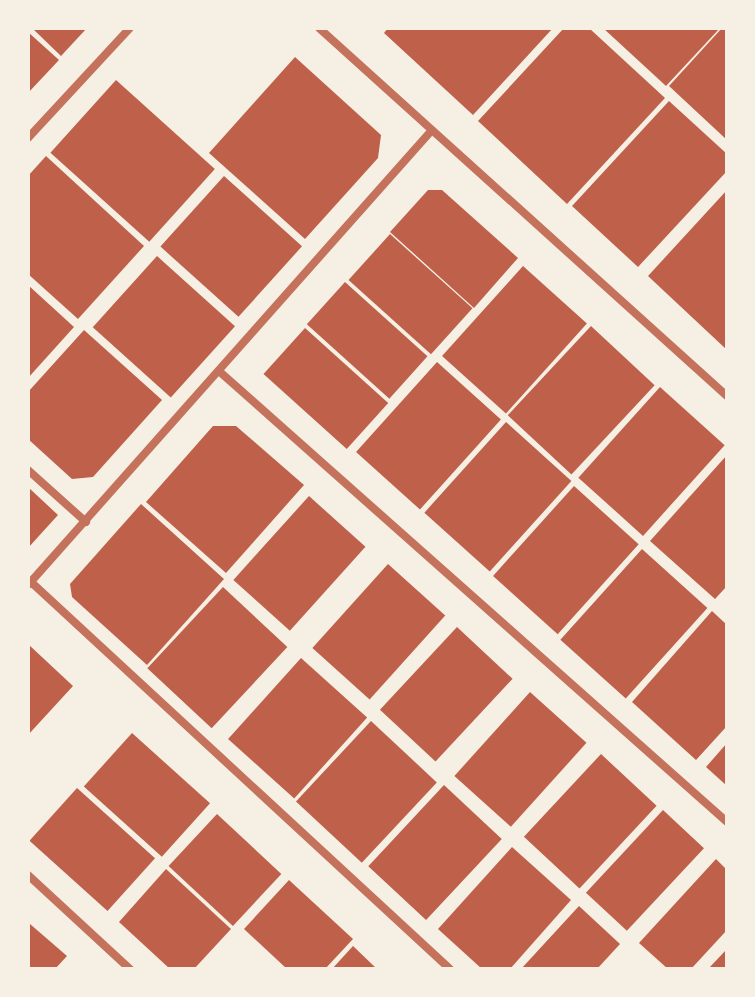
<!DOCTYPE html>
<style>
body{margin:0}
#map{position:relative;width:755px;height:997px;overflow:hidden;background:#f6efe4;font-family:Poppins,sans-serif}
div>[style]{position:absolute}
.building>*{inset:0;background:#bf614a;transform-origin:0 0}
.minor>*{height:8px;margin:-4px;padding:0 4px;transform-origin:4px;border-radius:4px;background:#c5725c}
span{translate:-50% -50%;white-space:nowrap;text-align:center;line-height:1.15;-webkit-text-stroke:7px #f6efe4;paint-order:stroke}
.frame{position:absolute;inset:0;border:30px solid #f6efe4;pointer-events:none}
</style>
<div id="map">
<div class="building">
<div style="clip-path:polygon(32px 28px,87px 28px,61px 56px)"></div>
<div style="clip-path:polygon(388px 28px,553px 28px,473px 115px,384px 33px)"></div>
<div style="clip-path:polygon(564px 28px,589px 28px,665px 98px,567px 204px,478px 121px)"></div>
<div style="clip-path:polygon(603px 28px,720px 28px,666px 86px)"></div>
<div style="clip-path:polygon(722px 28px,727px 28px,727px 140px,669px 86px)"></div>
<div style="clip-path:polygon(28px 32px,59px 60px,28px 93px)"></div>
<div style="clip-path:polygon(295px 57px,381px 135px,378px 158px,305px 239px,209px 153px)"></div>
<div style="left:116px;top:80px;width:133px;height:98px;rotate:42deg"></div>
<div style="clip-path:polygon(669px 101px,727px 154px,727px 171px,638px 267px,572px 206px)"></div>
<div style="clip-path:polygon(46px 156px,144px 246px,78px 319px,28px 274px,28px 176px)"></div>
<div style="left:224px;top:176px;width:105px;height:95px;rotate:42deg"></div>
<div style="clip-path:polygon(428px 190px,442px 190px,518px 258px,474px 308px,390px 232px)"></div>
<div style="clip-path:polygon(727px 190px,727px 350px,648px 276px)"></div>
<div style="left:390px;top:234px;width:111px;height:62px;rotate:42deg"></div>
<div style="left:157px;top:256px;width:105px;height:96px;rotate:42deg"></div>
<div style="left:523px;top:266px;width:86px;height:121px;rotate:42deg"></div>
<div style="left:345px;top:282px;width:111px;height:57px;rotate:42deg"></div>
<div style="clip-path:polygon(28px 285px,74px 327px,28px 378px)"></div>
<div style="left:591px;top:326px;width:87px;height:122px;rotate:43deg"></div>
<div style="left:305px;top:328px;width:112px;height:62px;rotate:42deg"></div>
<div style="clip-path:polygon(84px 330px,162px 400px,93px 477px,72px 479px,28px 439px,28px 392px)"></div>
<div style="left:437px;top:362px;width:86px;height:121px;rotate:42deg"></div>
<div style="left:660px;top:387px;width:87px;height:122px;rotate:42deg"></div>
<div style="left:506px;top:422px;width:88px;height:122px;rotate:42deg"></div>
<div style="clip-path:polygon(213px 426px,236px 426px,304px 485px,226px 573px,146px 502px)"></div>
<div style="clip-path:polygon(727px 455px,727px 586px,715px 599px,650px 541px)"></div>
<div style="left:574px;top:486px;width:87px;height:121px;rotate:42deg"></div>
<div style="clip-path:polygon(28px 487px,58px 515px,28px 548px)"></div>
<div style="left:309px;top:496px;width:76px;height:113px;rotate:42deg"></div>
<div style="clip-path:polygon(141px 504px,224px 579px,147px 665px,72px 597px,70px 584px)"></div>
<div style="left:642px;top:549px;width:88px;height:122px;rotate:42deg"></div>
<div style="left:388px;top:564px;width:77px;height:113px;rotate:42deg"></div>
<div style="left:223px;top:587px;width:88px;height:111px;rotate:43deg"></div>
<div style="clip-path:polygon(712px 611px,727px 625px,727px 726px,696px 760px,632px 702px)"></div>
<div style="left:457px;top:627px;width:76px;height:113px;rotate:43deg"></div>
<div style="clip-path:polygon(28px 644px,73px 686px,28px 735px)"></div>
<div style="left:301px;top:658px;width:89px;height:109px;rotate:42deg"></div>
<div style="left:530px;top:692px;width:76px;height:113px;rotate:42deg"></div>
<div style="left:371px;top:721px;width:90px;height:110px;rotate:43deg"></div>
<div style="left:132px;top:733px;width:105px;height:72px;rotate:42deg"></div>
<div style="clip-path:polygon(727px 743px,727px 786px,706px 767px)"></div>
<div style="left:601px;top:754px;width:76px;height:113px;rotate:43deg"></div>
<div style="left:444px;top:785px;width:79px;height:111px;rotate:43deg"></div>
<div style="left:77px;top:788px;width:105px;height:71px;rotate:42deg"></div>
<div style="left:663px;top:810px;width:56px;height:113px;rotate:43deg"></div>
<div style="left:217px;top:814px;width:88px;height:71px;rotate:43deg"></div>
<div style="clip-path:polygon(512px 847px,571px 900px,510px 969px,482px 969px,438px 929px)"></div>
<div style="clip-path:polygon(716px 859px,727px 870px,727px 930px,691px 969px,668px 969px,639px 943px)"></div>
<div style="clip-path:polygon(166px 869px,231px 929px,194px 969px,170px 969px,119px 922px)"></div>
<div style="clip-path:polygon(289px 880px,353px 939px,325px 969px,287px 969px,244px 929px)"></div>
<div style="clip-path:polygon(579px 906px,620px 944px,597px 969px,521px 969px)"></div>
<div style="clip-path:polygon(30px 924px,67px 956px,55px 969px,28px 969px)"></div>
<div style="clip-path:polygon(353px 946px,377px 969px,332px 969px)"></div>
<div style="clip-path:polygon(727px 949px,727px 969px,708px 969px)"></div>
</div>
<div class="minor">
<div style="left:319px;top:28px;width:549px;rotate:42.05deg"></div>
<div style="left:28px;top:138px;width:150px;rotate:-47.2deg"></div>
<div style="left:220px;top:372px;width:678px;rotate:41.59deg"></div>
<div style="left:28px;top:470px;width:78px;rotate:41.9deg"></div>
<div style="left:31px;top:582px;width:570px;rotate:42.73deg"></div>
<div style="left:28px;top:585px;width:608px;rotate:-48.4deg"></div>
<div style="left:28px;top:875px;width:139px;rotate:42.7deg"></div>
</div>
<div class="frame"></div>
</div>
